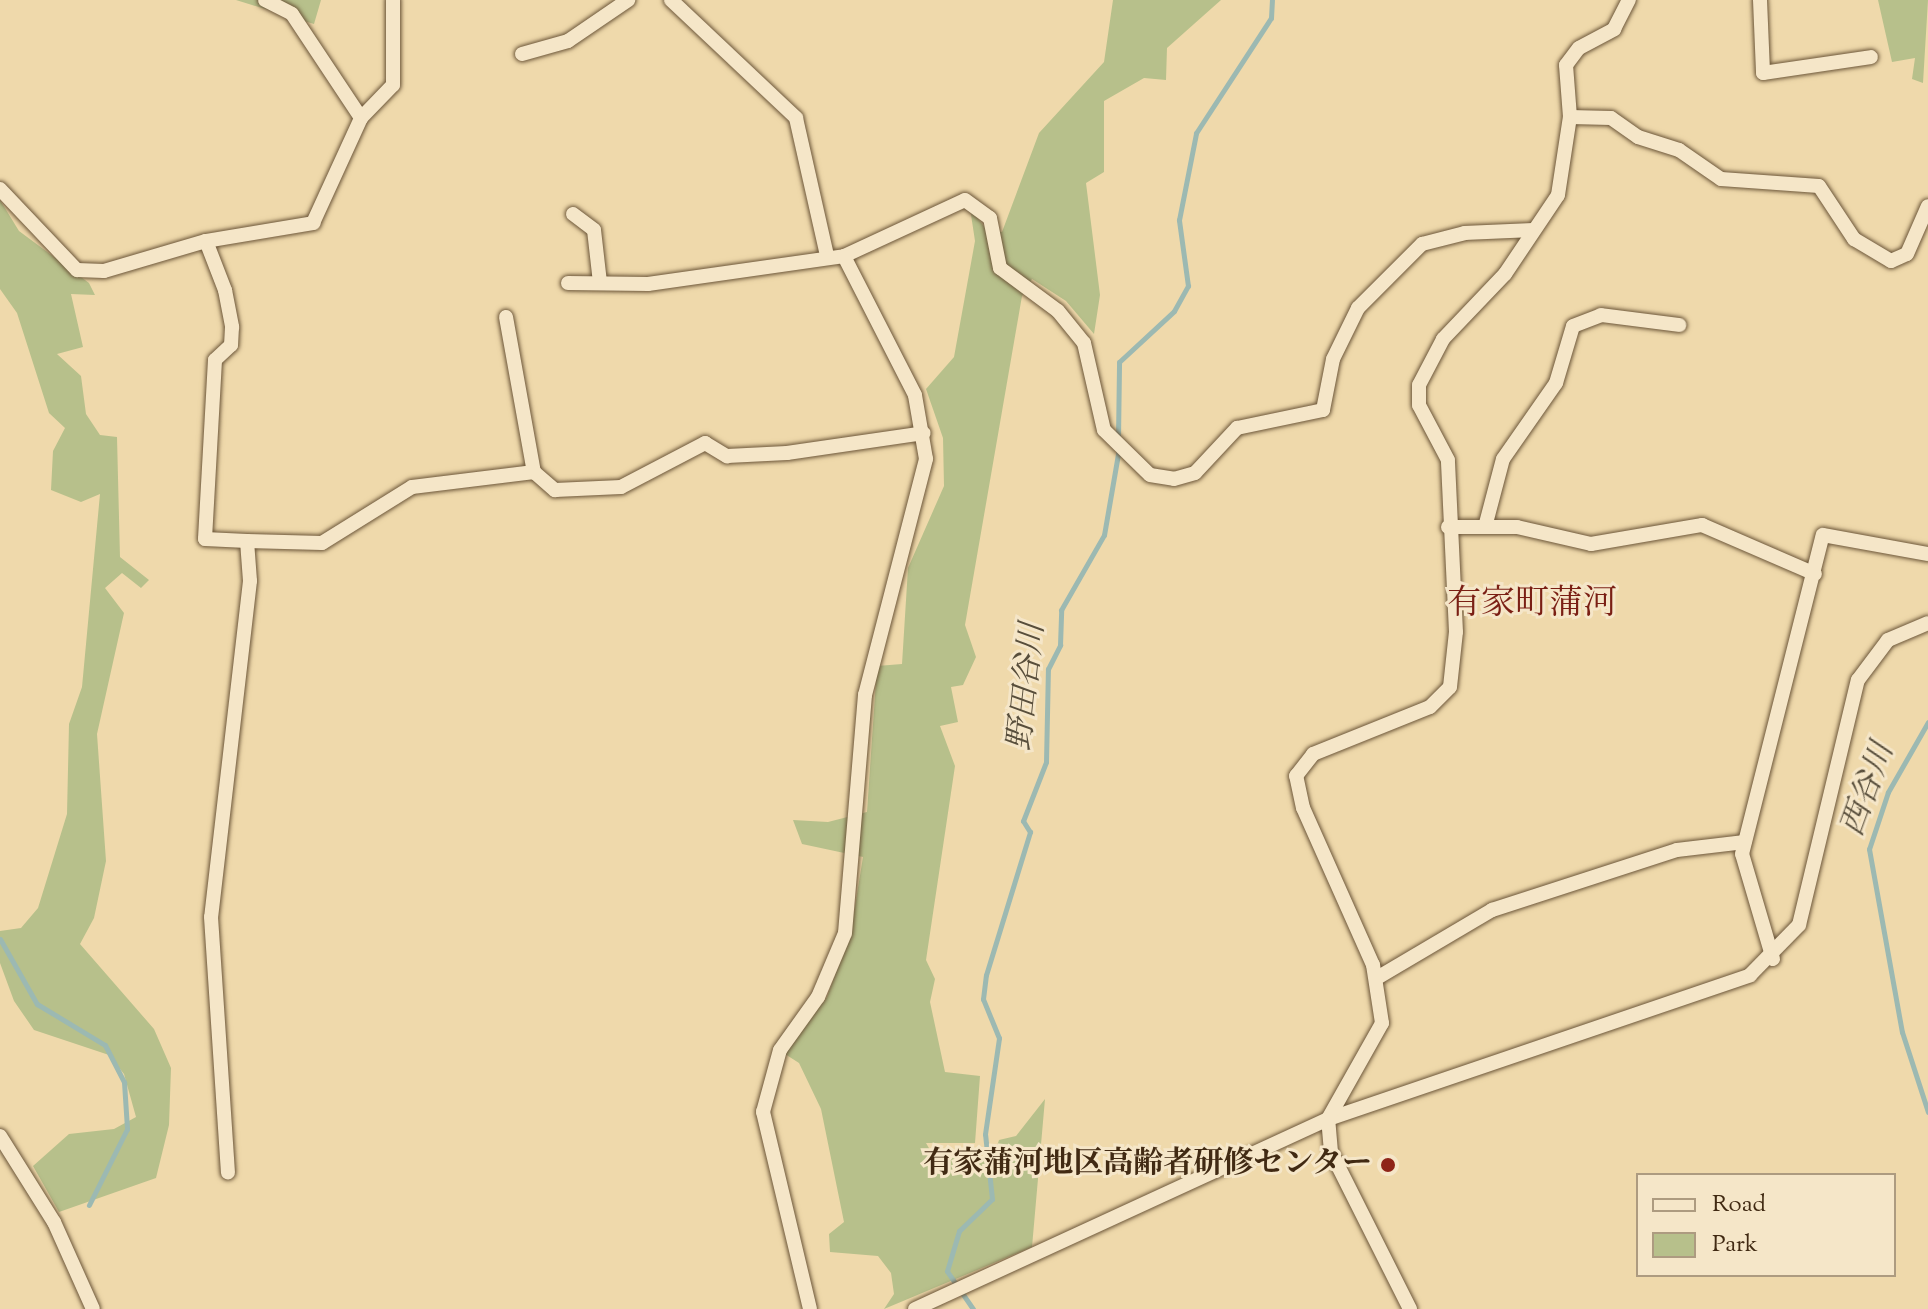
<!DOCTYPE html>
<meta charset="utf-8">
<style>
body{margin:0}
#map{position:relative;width:1928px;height:1309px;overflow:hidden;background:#efd9ab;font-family:"Sorts Mill Goudy","Noto Serif JP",serif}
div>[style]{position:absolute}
.green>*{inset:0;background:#b7c08b}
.stream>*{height:5px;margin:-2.5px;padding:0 2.5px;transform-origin:2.5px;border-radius:2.5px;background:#9cb9b2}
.roads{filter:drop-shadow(0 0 2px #6c5639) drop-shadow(0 0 2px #6c5639)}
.street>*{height:14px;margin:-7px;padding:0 7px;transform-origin:7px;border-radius:7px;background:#f5e6c8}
.dots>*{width:22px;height:22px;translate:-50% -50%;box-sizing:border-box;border:4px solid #f5e6c8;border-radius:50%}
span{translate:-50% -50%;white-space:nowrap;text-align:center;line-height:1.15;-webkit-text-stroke:6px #f5e6c8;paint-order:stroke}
.poi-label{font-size:30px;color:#412a13;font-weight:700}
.right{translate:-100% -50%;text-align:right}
.water-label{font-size:32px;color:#584e3b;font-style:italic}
.quarter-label{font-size:34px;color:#7a1f14}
.legend{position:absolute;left:1636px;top:1173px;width:260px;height:104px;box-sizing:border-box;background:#f5e6c8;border:2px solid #ad9b80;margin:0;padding:10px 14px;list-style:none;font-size:24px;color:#412a13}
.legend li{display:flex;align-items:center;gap:16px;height:40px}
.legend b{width:40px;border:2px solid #ad9b80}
</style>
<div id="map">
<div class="green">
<div style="clip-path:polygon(236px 0,321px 0,314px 24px)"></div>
<div style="clip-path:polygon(1113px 0,1221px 0,1167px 48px,1166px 80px,1144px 78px,1104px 101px,1104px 172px,1086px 183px,1100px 295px,1094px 334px,1066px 301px,1032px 279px,1022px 296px,965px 625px,976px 657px,963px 685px,951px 687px,958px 722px,940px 726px,955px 766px,926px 960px,935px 979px,930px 1002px,945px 1072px,980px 1076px,975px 1143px,926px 1143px,933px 1155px,992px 1161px,999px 1140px,1016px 1136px,1045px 1099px,1032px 1247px,884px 1309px,894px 1294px,891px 1273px,878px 1256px,830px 1252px,829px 1234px,844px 1222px,821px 1109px,799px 1063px,785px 1054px,827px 997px,851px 931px,863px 857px,802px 844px,793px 820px,828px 822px,867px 812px,877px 666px,902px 664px,908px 568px,944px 486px,943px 438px,926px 389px,954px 357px,975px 241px,970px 208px,986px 229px,1002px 232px,1039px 133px,1104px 62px)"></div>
<div style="clip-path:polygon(1878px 0,1928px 0,1923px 83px,1912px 79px,1915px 58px,1892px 62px)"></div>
<div style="clip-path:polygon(0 200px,19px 231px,89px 283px,95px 295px,71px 294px,83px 347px,57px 354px,81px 376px,86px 414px,100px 435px,117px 437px,120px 557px,149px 580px,141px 588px,122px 573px,105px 588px,124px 613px,97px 734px,106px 861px,94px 918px,80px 944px,154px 1029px,171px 1068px,169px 1125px,156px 1178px,59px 1212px,33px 1166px,69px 1134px,114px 1129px,136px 1117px,124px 1074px,109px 1055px,34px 1030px,14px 1001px,0 963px,0 931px,21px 928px,38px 908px,67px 814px,69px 724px,82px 687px,100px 494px,81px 502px,51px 490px,53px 451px,65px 428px,49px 413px,17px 313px,0 289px)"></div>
</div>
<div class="stream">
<div style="left:1118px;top:438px;width:76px;rotate:-89.2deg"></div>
<div style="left:1119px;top:362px;width:75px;rotate:-42.8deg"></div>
<div style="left:1174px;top:311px;width:29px;rotate:-61deg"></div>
<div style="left:1188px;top:286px;width:67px;rotate:-97.8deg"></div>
<div style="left:1179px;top:220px;width:89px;rotate:-78.9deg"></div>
<div style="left:1196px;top:133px;width:137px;rotate:-56.9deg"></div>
<div style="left:1271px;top:18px;width:18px;rotate:-87deg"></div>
<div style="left:1928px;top:722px;width:81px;rotate:119.7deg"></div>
<div style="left:1888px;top:792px;width:60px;rotate:108.4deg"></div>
<div style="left:1869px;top:849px;width:186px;rotate:79.8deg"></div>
<div style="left:1902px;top:1032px;width:84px;rotate:72deg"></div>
<div style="left:0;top:939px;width:75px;rotate:60.4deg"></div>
<div style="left:37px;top:1004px;width:79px;rotate:31.1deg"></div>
<div style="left:105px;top:1045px;width:42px;rotate:62.8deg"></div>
<div style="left:124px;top:1082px;width:47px;rotate:86.3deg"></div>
<div style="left:127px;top:1129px;width:85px;rotate:116.6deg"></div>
<div style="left:973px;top:1309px;width:46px;rotate:-124.4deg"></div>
<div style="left:947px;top:1271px;width:42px;rotate:-73.3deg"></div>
<div style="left:959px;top:1231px;width:46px;rotate:-44.1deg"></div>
<div style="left:992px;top:1199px;width:65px;rotate:-96.1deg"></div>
<div style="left:985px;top:1134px;width:97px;rotate:-81.7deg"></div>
<div style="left:999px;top:1038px;width:42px;rotate:-112.3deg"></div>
<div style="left:983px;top:999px;width:24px;rotate:-83deg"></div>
<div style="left:986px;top:975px;width:150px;rotate:-72.9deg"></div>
<div style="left:1030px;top:832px;width:13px;rotate:-122deg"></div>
<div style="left:1023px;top:821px;width:63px;rotate:-68.7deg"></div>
<div style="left:1046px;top:762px;width:93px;rotate:-88.8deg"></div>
<div style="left:1048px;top:669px;width:27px;rotate:-63deg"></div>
<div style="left:1060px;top:645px;width:35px;rotate:-88deg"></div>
<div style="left:1061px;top:610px;width:86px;rotate:-60.2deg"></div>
<div style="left:1104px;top:535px;width:88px;rotate:-80.2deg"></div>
</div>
<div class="roads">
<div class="street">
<div style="left:265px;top:0;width:30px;rotate:27deg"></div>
<div style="left:292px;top:14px;width:125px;rotate:56.4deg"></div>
<div style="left:671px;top:0;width:172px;rotate:43.3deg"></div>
<div style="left:796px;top:118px;width:141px;rotate:77.3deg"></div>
<div style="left:1760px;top:0;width:73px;rotate:87.6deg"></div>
<div style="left:1763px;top:73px;width:109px;rotate:-8.4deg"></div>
<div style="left:522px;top:54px;width:48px;rotate:-15.8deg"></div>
<div style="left:568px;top:41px;width:73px;rotate:-34.3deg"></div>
<div style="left:1570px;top:117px;width:41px;rotate:1.4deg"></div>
<div style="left:1611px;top:118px;width:33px;rotate:35deg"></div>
<div style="left:1638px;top:137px;width:43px;rotate:17.6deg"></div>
<div style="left:1679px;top:150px;width:51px;rotate:34.6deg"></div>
<div style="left:1721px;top:179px;width:98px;rotate:4.1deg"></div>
<div style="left:1819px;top:186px;width:64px;rotate:56.6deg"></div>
<div style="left:1854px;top:239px;width:43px;rotate:30.7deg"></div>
<div style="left:1891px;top:261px;width:17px;rotate:-24deg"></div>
<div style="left:1907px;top:254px;width:52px;rotate:-66.4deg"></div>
<div style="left:0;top:189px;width:112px;rotate:46.5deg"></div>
<div style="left:77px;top:270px;width:27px;rotate:2deg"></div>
<div style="left:104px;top:271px;width:106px;rotate:-16.4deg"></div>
<div style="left:206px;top:241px;width:53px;rotate:68.8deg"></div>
<div style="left:225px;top:290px;width:38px;rotate:79deg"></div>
<div style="left:232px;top:327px;width:18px;rotate:93deg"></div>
<div style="left:231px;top:345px;width:22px;rotate:137deg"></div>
<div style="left:215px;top:360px;width:179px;rotate:93.2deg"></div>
<div style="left:205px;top:539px;width:42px;rotate:2.7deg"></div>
<div style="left:247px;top:541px;width:40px;rotate:85.7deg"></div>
<div style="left:250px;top:581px;width:338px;rotate:96.6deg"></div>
<div style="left:211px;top:917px;width:256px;rotate:86.2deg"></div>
<div style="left:573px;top:214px;width:26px;rotate:37deg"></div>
<div style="left:594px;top:230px;width:53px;rotate:83.5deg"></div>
<div style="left:206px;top:241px;width:109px;rotate:-9.5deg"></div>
<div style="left:313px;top:223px;width:115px;rotate:-65.4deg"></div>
<div style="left:361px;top:118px;width:46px;rotate:-45.9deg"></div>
<div style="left:393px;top:85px;width:85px;rotate:-90deg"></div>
<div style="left:568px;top:283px;width:80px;rotate:0.7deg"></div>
<div style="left:648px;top:284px;width:198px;rotate:-8.1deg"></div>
<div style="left:844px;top:256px;width:133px;rotate:-24.8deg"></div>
<div style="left:965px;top:200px;width:31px;rotate:36deg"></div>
<div style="left:990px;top:218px;width:51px;rotate:78.7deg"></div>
<div style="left:1000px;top:268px;width:72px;rotate:36.6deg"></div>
<div style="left:1058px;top:311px;width:41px;rotate:50.9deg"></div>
<div style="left:1084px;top:343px;width:89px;rotate:77.1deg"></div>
<div style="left:1104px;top:430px;width:64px;rotate:44.4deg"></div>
<div style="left:1150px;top:475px;width:24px;rotate:9deg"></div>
<div style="left:1174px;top:479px;width:22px;rotate:-16deg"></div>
<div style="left:1195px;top:473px;width:62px;rotate:-47deg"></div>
<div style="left:1237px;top:428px;width:88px;rotate:-11.8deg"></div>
<div style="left:1323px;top:410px;width:52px;rotate:-78.9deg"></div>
<div style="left:1333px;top:359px;width:57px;rotate:-63.9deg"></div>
<div style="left:1358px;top:308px;width:91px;rotate:-45deg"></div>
<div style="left:1422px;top:244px;width:44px;rotate:-14.3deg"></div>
<div style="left:1465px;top:233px;width:67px;rotate:-2.6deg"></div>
<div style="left:506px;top:317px;width:158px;rotate:79.8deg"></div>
<div style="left:534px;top:472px;width:28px;rotate:41deg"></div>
<div style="left:555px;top:490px;width:66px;rotate:-2.6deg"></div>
<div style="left:621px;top:487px;width:95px;rotate:-27.6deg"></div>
<div style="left:705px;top:443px;width:26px;rotate:31deg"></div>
<div style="left:727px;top:456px;width:60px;rotate:-2.9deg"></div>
<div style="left:787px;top:453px;width:138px;rotate:-8.3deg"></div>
<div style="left:1448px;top:527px;width:69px"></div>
<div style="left:1517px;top:527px;width:76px;rotate:12.9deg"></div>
<div style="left:1591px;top:544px;width:113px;rotate:-9.7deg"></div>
<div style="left:1702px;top:525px;width:123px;rotate:23.4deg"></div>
<div style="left:1485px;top:527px;width:70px;rotate:-75.2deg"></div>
<div style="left:1503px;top:459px;width:93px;rotate:-55.1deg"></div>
<div style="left:1556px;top:383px;width:59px;rotate:-73.4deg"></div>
<div style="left:1573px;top:326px;width:30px;rotate:-21deg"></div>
<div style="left:1601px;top:315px;width:79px;rotate:7.3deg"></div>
<div style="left:247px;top:541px;width:75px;rotate:1.5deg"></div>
<div style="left:322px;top:543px;width:106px;rotate:-31.9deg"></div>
<div style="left:412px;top:487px;width:123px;rotate:-7deg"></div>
<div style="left:1773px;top:959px;width:109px;rotate:-106.4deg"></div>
<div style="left:1742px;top:854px;width:329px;rotate:-75.8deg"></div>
<div style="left:1823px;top:535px;width:107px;rotate:10.3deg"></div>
<div style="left:1377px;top:978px;width:134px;rotate:-30.6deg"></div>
<div style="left:1492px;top:910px;width:194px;rotate:-18deg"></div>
<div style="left:1677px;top:850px;width:68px;rotate:-6.7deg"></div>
<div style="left:0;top:1136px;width:102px;rotate:57.9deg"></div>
<div style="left:54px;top:1222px;width:95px;rotate:65.9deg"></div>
<div style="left:810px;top:1309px;width:203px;rotate:-103.4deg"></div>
<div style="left:763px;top:1112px;width:64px;rotate:-74.7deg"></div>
<div style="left:780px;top:1050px;width:65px;rotate:-54.4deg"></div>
<div style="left:818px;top:997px;width:69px;rotate:-67.1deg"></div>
<div style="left:845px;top:933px;width:239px;rotate:-85.2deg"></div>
<div style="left:865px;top:695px;width:244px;rotate:-75.5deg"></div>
<div style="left:926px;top:459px;width:65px;rotate:-99.8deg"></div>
<div style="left:915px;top:395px;width:156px;rotate:-117.1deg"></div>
<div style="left:915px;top:1309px;width:455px;rotate:-24.7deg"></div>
<div style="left:1328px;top:1119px;width:446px;rotate:-18.8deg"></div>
<div style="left:1750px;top:975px;width:70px;rotate:-45.6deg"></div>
<div style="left:1799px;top:925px;width:252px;rotate:-76.5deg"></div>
<div style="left:1858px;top:680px;width:50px;rotate:-53.1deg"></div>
<div style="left:1888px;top:640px;width:43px;rotate:-23deg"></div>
<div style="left:1410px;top:1309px;width:176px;rotate:-116.7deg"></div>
<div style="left:1331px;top:1152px;width:33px;rotate:-95deg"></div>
<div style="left:1328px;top:1119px;width:110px;rotate:-60.6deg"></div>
<div style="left:1382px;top:1023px;width:59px;rotate:-98.8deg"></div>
<div style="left:1373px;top:965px;width:172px;rotate:-114deg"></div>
<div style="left:1303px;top:808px;width:33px;rotate:-102deg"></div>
<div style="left:1296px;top:776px;width:28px;rotate:-52deg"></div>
<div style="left:1313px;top:754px;width:126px;rotate:-21.9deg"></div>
<div style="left:1430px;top:707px;width:28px;rotate:-45deg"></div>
<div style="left:1450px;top:687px;width:55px;rotate:-83.8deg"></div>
<div style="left:1456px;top:632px;width:172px;rotate:-92.7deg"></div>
<div style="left:1448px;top:460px;width:62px;rotate:-117.8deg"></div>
<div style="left:1419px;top:405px;width:20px;rotate:-90deg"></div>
<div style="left:1419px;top:385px;width:52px;rotate:-62.4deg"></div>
<div style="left:1443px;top:339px;width:90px;rotate:-46.4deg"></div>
<div style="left:1505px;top:274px;width:95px;rotate:-56.1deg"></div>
<div style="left:1558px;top:195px;width:79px;rotate:-81.3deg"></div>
<div style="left:1570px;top:117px;width:52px;rotate:-94.4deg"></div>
<div style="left:1566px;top:65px;width:21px;rotate:-53deg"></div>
<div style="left:1579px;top:48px;width:40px;rotate:-28deg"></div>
<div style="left:1614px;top:29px;width:33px;rotate:-63deg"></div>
</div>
</div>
<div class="dots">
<div style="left:1388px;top:1165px;background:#8f2418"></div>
</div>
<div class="poi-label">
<span class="right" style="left:1372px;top:1165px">有家蒲河地区高齢者研修センター</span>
</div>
<div class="water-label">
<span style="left:1028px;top:687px;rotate:-84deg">野田谷川</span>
<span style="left:1869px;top:790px;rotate:-70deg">西谷川</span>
</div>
<div class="quarter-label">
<span style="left:1532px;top:605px">有家町蒲河</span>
</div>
<ul class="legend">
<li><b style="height:10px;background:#f5e6c8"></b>Road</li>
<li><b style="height:22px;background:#b7c08b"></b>Park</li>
</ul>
</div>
